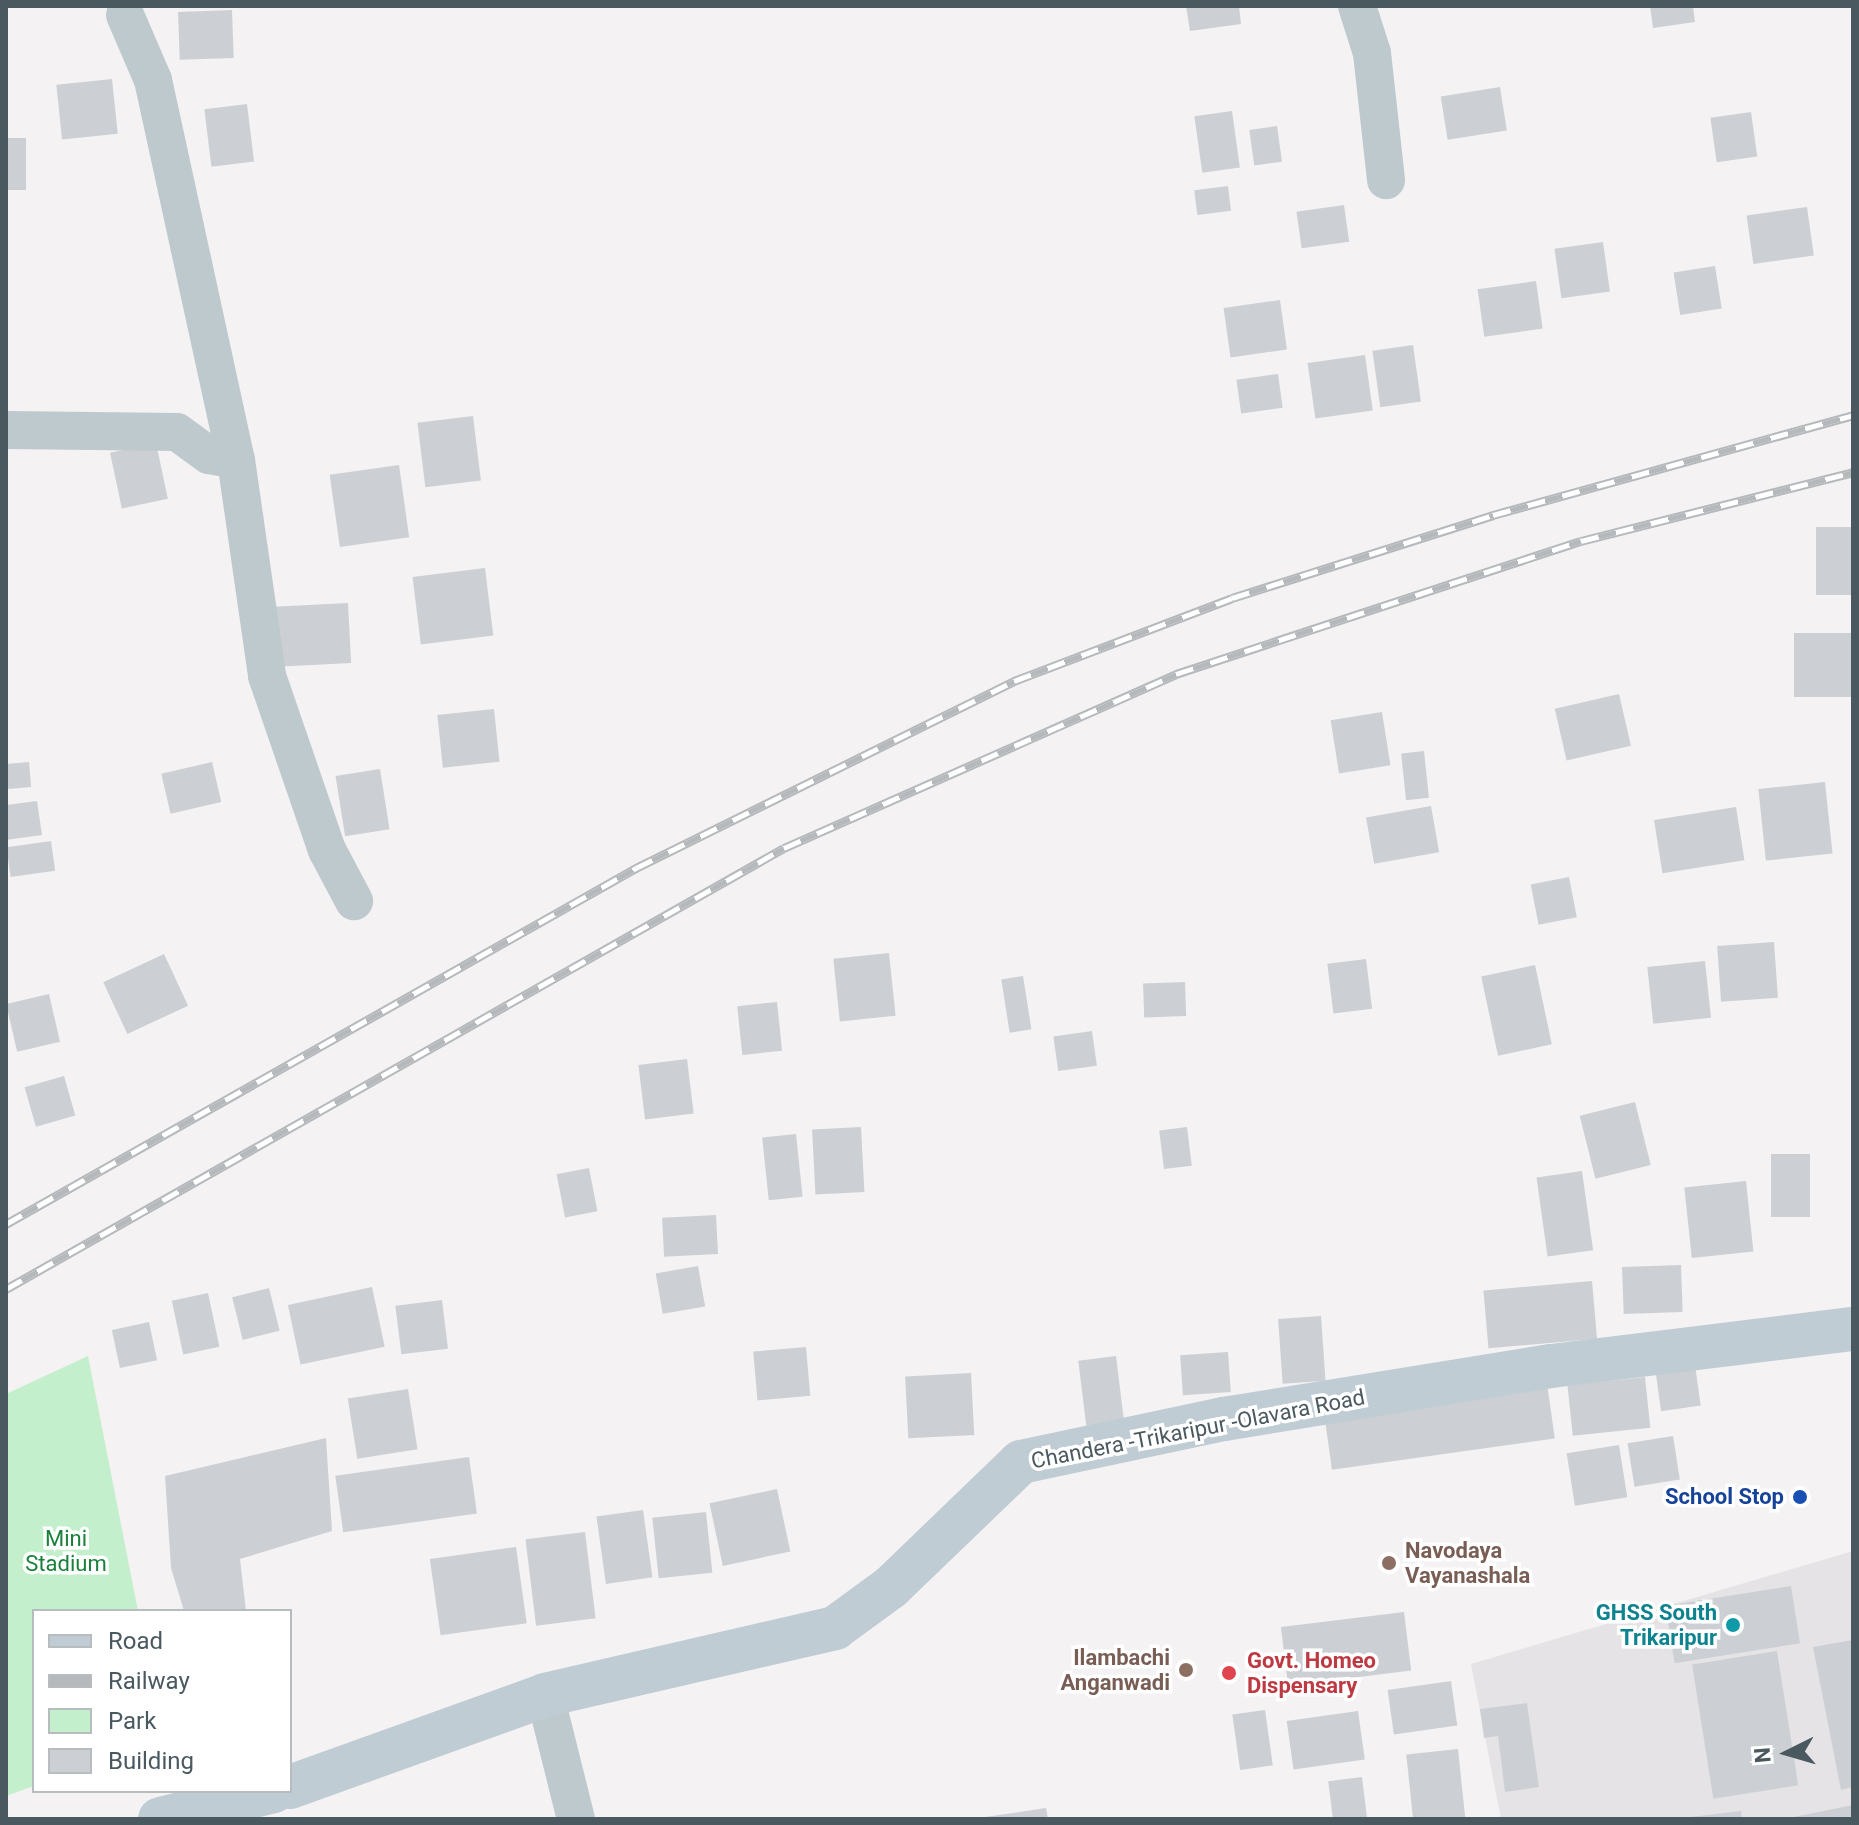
<!DOCTYPE html>
<style>
body{margin:0}
#map{position:relative;width:1859px;height:1825px;overflow:hidden;background:#f4f2f3;font-family:Roboto,sans-serif}
div>[style]{position:absolute}
.education>*{inset:0;background:#e5e3e5}
.green>*{inset:0;background:#c3efcc}
.building>*{inset:0;background:#ccd0d4;transform-origin:0 0}
.minor>*{height:38px;margin:-19px;padding:0 19px;transform-origin:19px;border-radius:19px;background:#bec9ce}
.secondary>*{height:44px;margin:-22px;padding:0 22px;transform-origin:22px;border-radius:22px;background:#bfccd3}
.rail>*{height:9px;margin-top:-4.5px;transform-origin:0;background:repeating-linear-gradient(90deg,#fff 0 18px,#b5b9bc 0 36px);box-sizing:border-box;border-block:2px solid #b5b9bc}
.dots>*{width:22px;height:22px;translate:-50% -50%;box-sizing:border-box;border:4px solid #fff;border-radius:50%}
span{translate:-50% -50%;white-space:nowrap;text-align:center;line-height:1.15;-webkit-text-stroke:7px #fff;paint-order:stroke}
.street-label{font-size:22px;color:#4a5960}
.transit-label{font-size:22px;color:#164399;font-weight:700}
.right{translate:-100% -50%;text-align:right}
.park-label{font-size:22px;color:#1a813b}
.education-label{font-size:22px;color:#785e54;font-weight:700}
.left{translate:0 -50%;text-align:left}
.culture-label{font-size:22px;color:#0d838f;font-weight:700}
.health-label{font-size:22px;color:#be3a42;font-weight:700}
.frame{position:absolute;inset:0;border:8px solid #4a5960;pointer-events:none}
.legend{position:absolute;left:32px;top:1609px;width:260px;height:184px;box-sizing:border-box;background:#fff;border:2px solid #b7bdbf;margin:0;padding:10px 14px;list-style:none;font-size:24px;color:#4a5960}
.legend li{display:flex;align-items:center;gap:16px;height:40px}
.legend b{width:40px;border:2px solid #b7bdbf}
.north{position:absolute;left:1747px;top:1713px;width:80px;height:80px;-webkit-text-stroke:6px #fff;paint-order:stroke;rotate:265deg;font-size:22px;font-weight:700;line-height:32px;text-align:center;color:#4a5960}
.north::after{content:'';display:block;margin:auto;width:28px;height:36px;background:#4a5960;clip-path:polygon(50% 0,100% 100%,50% 72%,0 100%)}
</style>
<div id="map">
<div class="education">
<div style="clip-path:polygon(1853px 1551px,1853px 1819px,1501px 1819px,1471px 1664px)"></div>
</div>
<div class="green">
<div style="clip-path:polygon(88px 1356px,138px 1611px,34px 1611px,34px 1786px,6px 1796px,6px 1394px)"></div>
</div>
<div class="building">
<div style="clip-path:polygon(1186px 6px,1239px 6px,1241px 24px,1190px 31px)"></div>
<div style="clip-path:polygon(1650px 6px,1693px 6px,1695px 22px,1653px 28px)"></div>
<div style="left:232px;top:10px;width:48px;height:54px;rotate:88deg"></div>
<div style="left:112px;top:79px;width:55px;height:56px;rotate:84deg"></div>
<div style="left:1500px;top:87px;width:44px;height:60px;rotate:81deg"></div>
<div style="left:247px;top:104px;width:58px;height:43px;rotate:83deg"></div>
<div style="left:1232px;top:111px;width:57px;height:38px;rotate:82deg"></div>
<div style="left:1751px;top:112px;width:45px;height:41px;rotate:82deg"></div>
<div style="left:1277px;top:126px;width:36px;height:28px;rotate:82deg"></div>
<div style="left:6px;top:138px;width:20px;height:52px"></div>
<div style="left:1228px;top:186px;width:25px;height:34px;rotate:83deg"></div>
<div style="left:1344px;top:205px;width:37px;height:48px;rotate:82deg"></div>
<div style="left:1807px;top:207px;width:49px;height:61px;rotate:82deg"></div>
<div style="left:1603px;top:242px;width:50px;height:49px;rotate:82deg"></div>
<div style="left:1715px;top:266px;width:43px;height:42px;rotate:81deg"></div>
<div style="left:1536px;top:281px;width:48px;height:59px;rotate:82deg"></div>
<div style="left:1280px;top:300px;width:50px;height:57px;rotate:82deg"></div>
<div style="left:1413px;top:345px;width:57px;height:41px;rotate:82deg"></div>
<div style="left:1365px;top:355px;width:56px;height:58px;rotate:82deg"></div>
<div style="left:1278px;top:374px;width:34px;height:42px;rotate:82deg"></div>
<div style="left:473px;top:416px;width:65px;height:56px;rotate:83deg"></div>
<div style="left:156px;top:443px;width:57px;height:47px;rotate:78deg"></div>
<div style="left:399px;top:465px;width:73px;height:70px;rotate:82deg"></div>
<div style="left:1816px;top:527px;width:37px;height:68px"></div>
<div style="left:485px;top:568px;width:68px;height:73px;rotate:83deg"></div>
<div style="left:348px;top:603px;width:60px;height:74px;rotate:87deg"></div>
<div style="left:1853px;top:633px;width:64px;height:59px;rotate:90deg"></div>
<div style="left:1619px;top:694px;width:53px;height:66px;rotate:77deg"></div>
<div style="left:494px;top:709px;width:53px;height:57px;rotate:84deg"></div>
<div style="left:1382px;top:712px;width:54px;height:52px;rotate:81deg"></div>
<div style="left:1424px;top:751px;width:47px;height:23px;rotate:84deg"></div>
<div style="left:29px;top:762px;width:25px;height:23px;rotate:85deg"></div>
<div style="left:212px;top:762px;width:41px;height:52px;rotate:77deg"></div>
<div style="left:380px;top:769px;width:61px;height:45px;rotate:81deg"></div>
<div style="left:1825px;top:782px;width:72px;height:67px;rotate:84deg"></div>
<div style="clip-path:polygon(37px 801px,42px 835px,6px 840px,6px 805px)"></div>
<div style="left:1431px;top:806px;width:47px;height:66px;rotate:80deg"></div>
<div style="left:1736px;top:807px;width:54px;height:83px;rotate:81deg"></div>
<div style="left:51px;top:841px;width:30px;height:45px;rotate:82deg"></div>
<div style="left:1569px;top:877px;width:41px;height:39px;rotate:79deg"></div>
<div style="left:1774px;top:942px;width:56px;height:57px;rotate:86deg"></div>
<div style="left:889px;top:953px;width:63px;height:56px;rotate:84deg"></div>
<div style="left:164px;top:954px;width:57px;height:67px;rotate:65deg"></div>
<div style="left:1366px;top:959px;width:50px;height:39px;rotate:83deg"></div>
<div style="left:1705px;top:961px;width:57px;height:58px;rotate:84deg"></div>
<div style="left:1535px;top:965px;width:81px;height:55px;rotate:78deg"></div>
<div style="left:1023px;top:976px;width:54px;height:22px;rotate:81deg"></div>
<div style="left:1185px;top:982px;width:34px;height:42px;rotate:88deg"></div>
<div style="left:49px;top:994px;width:49px;height:44px;rotate:77deg"></div>
<div style="left:777px;top:1002px;width:49px;height:40px;rotate:84deg"></div>
<div style="left:1092px;top:1031px;width:35px;height:39px;rotate:82deg"></div>
<div style="left:687px;top:1059px;width:55px;height:49px;rotate:83deg"></div>
<div style="left:64px;top:1076px;width:41px;height:41px;rotate:74deg"></div>
<div style="left:1635px;top:1102px;width:65px;height:57px;rotate:76deg"></div>
<div style="left:861px;top:1127px;width:65px;height:49px;rotate:87deg"></div>
<div style="left:1187px;top:1127px;width:39px;height:28px;rotate:83deg"></div>
<div style="left:796px;top:1134px;width:63px;height:34px;rotate:84deg"></div>
<div style="left:1771px;top:1154px;width:39px;height:63px"></div>
<div style="left:589px;top:1168px;width:44px;height:33px;rotate:79deg"></div>
<div style="left:1582px;top:1171px;width:80px;height:46px;rotate:82deg"></div>
<div style="left:1746px;top:1181px;width:71px;height:62px;rotate:84deg"></div>
<div style="left:716px;top:1215px;width:39px;height:54px;rotate:87deg"></div>
<div style="left:1681px;top:1265px;width:47px;height:59px;rotate:88deg"></div>
<div style="left:698px;top:1266px;width:41px;height:43px;rotate:80deg"></div>
<div style="left:1592px;top:1281px;width:58px;height:109px;rotate:85deg"></div>
<div style="left:372px;top:1287px;width:61px;height:86px;rotate:78deg"></div>
<div style="left:269px;top:1288px;width:44px;height:38px;rotate:76deg"></div>
<div style="left:208px;top:1293px;width:55px;height:37px;rotate:78deg"></div>
<div style="left:442px;top:1300px;width:49px;height:47px;rotate:83deg"></div>
<div style="left:1321px;top:1316px;width:65px;height:43px;rotate:86deg"></div>
<div style="left:149px;top:1322px;width:39px;height:38px;rotate:78deg"></div>
<div style="left:806px;top:1347px;width:49px;height:53px;rotate:85deg"></div>
<div style="left:1228px;top:1352px;width:40px;height:48px;rotate:86deg"></div>
<div style="left:1116px;top:1356px;width:69px;height:38px;rotate:83deg"></div>
<div style="left:1695px;top:1365px;width:41px;height:40px;rotate:82deg"></div>
<div style="left:971px;top:1373px;width:62px;height:66px;rotate:87deg"></div>
<div style="left:1645px;top:1377px;width:51px;height:78px;rotate:84deg"></div>
<div style="left:1547px;top:1383px;width:56px;height:225px;rotate:82deg"></div>
<div style="left:408px;top:1389px;width:61px;height:61px;rotate:81deg"></div>
<div style="left:1673px;top:1436px;width:44px;height:46px;rotate:81deg"></div>
<div style="clip-path:polygon(326px 1438px,332px 1531px,240px 1559px,246px 1611px,184px 1611px,171px 1568px,165px 1476px)"></div>
<div style="left:1619px;top:1445px;width:53px;height:53px;rotate:81deg"></div>
<div style="left:469px;top:1457px;width:57px;height:135px;rotate:82deg"></div>
<div style="left:777px;top:1489px;width:64px;height:69px;rotate:78deg"></div>
<div style="left:643px;top:1510px;width:68px;height:47px;rotate:82deg"></div>
<div style="left:706px;top:1512px;width:61px;height:54px;rotate:84deg"></div>
<div style="left:585px;top:1532px;width:87px;height:60px;rotate:83deg"></div>
<div style="left:516px;top:1547px;width:77px;height:87px;rotate:82deg"></div>
<div style="left:1791px;top:1586px;width:58px;height:127px;rotate:81deg"></div>
<div style="left:1404px;top:1612px;width:59px;height:124px;rotate:83deg"></div>
<div style="clip-path:polygon(1853px 1640px,1853px 1787px,1841px 1790px,1813px 1647px)"></div>
<div style="left:1777px;top:1651px;width:136px;height:86px;rotate:81deg"></div>
<div style="left:1451px;top:1681px;width:45px;height:64px;rotate:82deg"></div>
<div style="clip-path:polygon(1527px 1703px,1539px 1787px,1505px 1792px,1498px 1736px,1484px 1738px,1480px 1709px)"></div>
<div style="left:1265px;top:1710px;width:56px;height:33px;rotate:82deg"></div>
<div style="left:1358px;top:1711px;width:49px;height:72px;rotate:82deg"></div>
<div style="left:1458px;top:1749px;width:70px;height:52px;rotate:84deg"></div>
<div style="left:1362px;top:1777px;width:42px;height:34px;rotate:83deg"></div>
<div style="clip-path:polygon(1853px 1805px,1853px 1819px,1789px 1819px,1789px 1818px)"></div>
<div style="clip-path:polygon(1046px 1808px,1048px 1819px,985px 1819px,985px 1817px)"></div>
<div style="clip-path:polygon(1741px 1811px,1742px 1819px,1691px 1819px,1691px 1817px)"></div>
</div>
<div class="minor">
<div style="left:1357px;top:6px;width:49px;rotate:72.3deg"></div>
<div style="left:1372px;top:53px;width:128px;rotate:83.7deg"></div>
<div style="left:125px;top:15px;width:71px;rotate:66.7deg"></div>
<div style="left:153px;top:80px;width:389px;rotate:77.7deg"></div>
<div style="left:6px;top:430px;width:171px;rotate:0.7deg"></div>
<div style="left:177px;top:432px;width:39px;rotate:36deg"></div>
<div style="left:209px;top:455px;width:27px;rotate:10deg"></div>
<div style="left:236px;top:460px;width:218px;rotate:81.8deg"></div>
<div style="left:267px;top:676px;width:184px;rotate:71deg"></div>
<div style="left:327px;top:850px;width:58px;rotate:62.1deg"></div>
<div style="left:545px;top:1695px;width:128px;rotate:76deg"></div>
</div>
<div class="secondary">
<div style="left:290px;top:1787px;width:271px;rotate:-19.8deg"></div>
<div style="left:545px;top:1695px;width:298px;rotate:-13deg"></div>
<div style="left:835px;top:1628px;width:69px;rotate:-36.2deg"></div>
<div style="left:891px;top:1587px;width:180px;rotate:-43.9deg"></div>
<div style="left:1021px;top:1462px;width:208px;rotate:-12deg"></div>
<div style="left:1224px;top:1419px;width:331px;rotate:-9.2deg"></div>
<div style="left:1551px;top:1366px;width:304px;rotate:-7deg"></div>
<div style="left:160px;top:1819px;width:117px;rotate:-13.8deg"></div>
</div>
<div class="rail">
<div style="left:6px;top:1224px;width:724px;rotate:-29.47deg"></div>
<div style="left:636px;top:868px;width:422px;rotate:-26.3deg"></div>
<div style="left:1014px;top:681px;width:233px;rotate:-20.8deg"></div>
<div style="left:1232px;top:598px;width:274px;rotate:-17.6deg"></div>
<div style="left:1493px;top:515px;width:374px;rotate:-15.5deg"></div>
<div style="left:6px;top:1289px;width:894px;rotate:-29.55deg"></div>
<div style="left:784px;top:848px;width:429px;rotate:-23.9deg"></div>
<div style="left:1176px;top:674px;width:426px;rotate:-18.2deg"></div>
<div style="left:1581px;top:541px;width:281px;rotate:-14.2deg"></div>
</div>
<div class="dots">
<div style="left:1800px;top:1497px;background:#1a4fb4"></div>
<div style="left:1389px;top:1563px;background:#8d6e63"></div>
<div style="left:1733px;top:1625px;background:#0f9aa8"></div>
<div style="left:1186px;top:1670px;background:#8d6e63"></div>
<div style="left:1229px;top:1673px;background:#e0444e"></div>
</div>
<div class="street-label">
<span style="left:1198px;top:1429px;rotate:-11deg">Chandera -Trikaripur -Olavara Road</span>
</div>
<div class="transit-label">
<span class="right" style="left:1784px;top:1497px">School Stop</span>
</div>
<div class="park-label">
<span style="left:66px;top:1551px">Mini<br>Stadium</span>
</div>
<div class="education-label">
<span class="left" style="left:1405px;top:1563px">Navodaya<br>Vayanashala</span>
<span class="right" style="left:1170px;top:1670px">Ilambachi<br>Anganwadi</span>
</div>
<div class="culture-label">
<span class="right" style="left:1717px;top:1625px">GHSS South<br>Trikaripur</span>
</div>
<div class="health-label">
<span class="left" style="left:1247px;top:1673px">Govt. Homeo<br>Dispensary</span>
</div>
<div class="frame"></div>
<ul class="legend">
<li><b style="height:10px;background:#bfccd3"></b>Road</li>
<li><b style="height:10px;background:#b5b9bc"></b>Railway</li>
<li><b style="height:22px;background:#c3efcc"></b>Park</li>
<li><b style="height:22px;background:#ccd0d4"></b>Building</li>
</ul>
<div class="north">N</div>
</div>
